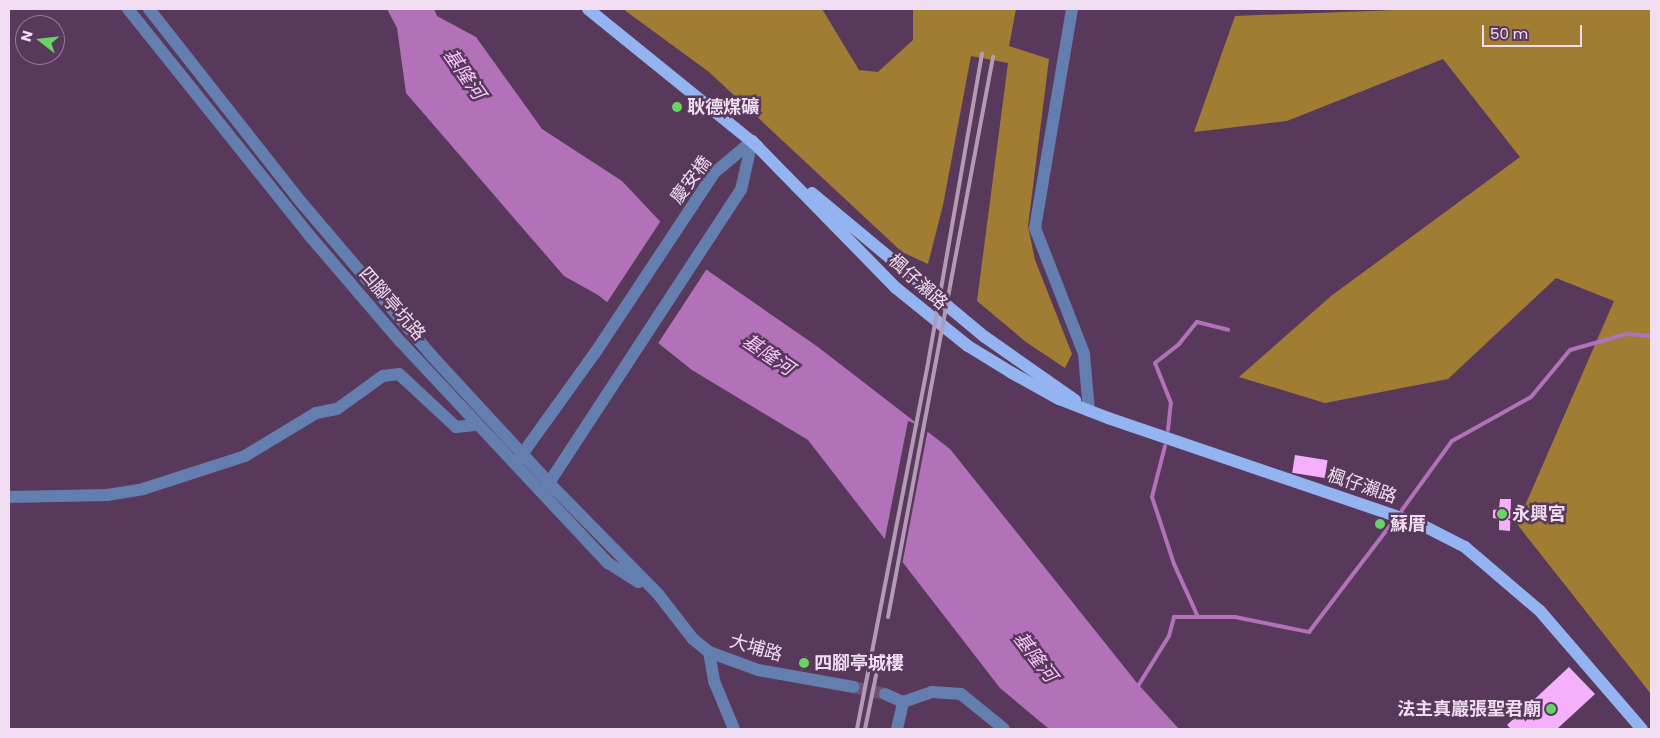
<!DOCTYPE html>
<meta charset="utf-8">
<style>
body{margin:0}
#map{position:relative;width:1660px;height:738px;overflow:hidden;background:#58395b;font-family:Poppins,"Noto Sans TC",sans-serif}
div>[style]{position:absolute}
.forest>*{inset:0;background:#a17d33}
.water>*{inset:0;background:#b271b9}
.pier>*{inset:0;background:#58395b}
.stream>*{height:4px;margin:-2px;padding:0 2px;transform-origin:2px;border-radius:2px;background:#b271b9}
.building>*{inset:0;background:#f5b0fc;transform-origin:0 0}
.minor-tunnel>*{height:12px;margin-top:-6px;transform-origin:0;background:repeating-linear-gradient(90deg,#6f5272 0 12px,transparent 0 18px)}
.minor>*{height:12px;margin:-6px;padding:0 6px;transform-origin:6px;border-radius:6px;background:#647eb0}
.major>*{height:12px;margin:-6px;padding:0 6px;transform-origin:6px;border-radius:6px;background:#94b4f1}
.rail>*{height:4px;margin:-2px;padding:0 2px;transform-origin:2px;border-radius:2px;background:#b39bb5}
.dots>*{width:14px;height:14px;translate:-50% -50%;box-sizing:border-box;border:2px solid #58395b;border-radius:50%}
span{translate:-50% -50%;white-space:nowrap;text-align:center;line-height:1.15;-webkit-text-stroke:5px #58395b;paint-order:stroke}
.poi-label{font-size:18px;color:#f0ddf2;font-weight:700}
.left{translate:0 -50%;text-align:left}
.right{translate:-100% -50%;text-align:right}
.street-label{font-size:18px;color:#f0ddf2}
.water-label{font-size:19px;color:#f9c6fe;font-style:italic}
.frame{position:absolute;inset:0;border:10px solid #f0ddf2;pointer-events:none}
.north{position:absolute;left:15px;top:15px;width:50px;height:50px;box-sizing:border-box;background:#58395b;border:1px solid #957b97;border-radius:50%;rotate:286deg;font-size:14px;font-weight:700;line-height:20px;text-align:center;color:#f0ddf2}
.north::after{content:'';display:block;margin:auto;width:18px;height:22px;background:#68d465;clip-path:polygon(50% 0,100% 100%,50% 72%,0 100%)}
.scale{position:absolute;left:1482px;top:25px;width:100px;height:22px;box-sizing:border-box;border:2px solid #f0ddf2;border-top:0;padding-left:6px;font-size:15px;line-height:18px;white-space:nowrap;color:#f0ddf2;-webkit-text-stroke:4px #58395b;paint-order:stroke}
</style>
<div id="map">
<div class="forest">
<div style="clip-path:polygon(623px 9px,822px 9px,859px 70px,878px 72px,913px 40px,913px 9px,1016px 9px,1009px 46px,1049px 59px,1028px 226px,1035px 260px,1072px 354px,1065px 368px,1026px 342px,977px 301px,1008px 63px,971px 56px,943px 205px,928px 264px,902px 252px,709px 72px)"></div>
<div style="clip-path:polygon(1423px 9px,1651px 9px,1651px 694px,1517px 524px,1614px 301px,1556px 278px,1448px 379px,1325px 403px,1239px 377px,1331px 296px,1520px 157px,1443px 59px,1287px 121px,1194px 132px,1235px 16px)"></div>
</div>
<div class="water">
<div style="clip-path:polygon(387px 9px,434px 9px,437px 16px,476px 37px,542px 129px,622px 181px,704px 268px,818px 347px,950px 449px,1137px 683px,1179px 729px,1049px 729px,1000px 688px,808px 440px,692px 370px,598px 295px,564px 276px,406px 93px,397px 28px)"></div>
</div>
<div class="pier">
<div style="clip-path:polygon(662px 219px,708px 267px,657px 345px,606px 304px)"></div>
<div style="clip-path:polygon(908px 421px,928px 429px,902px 565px,884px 543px)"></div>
</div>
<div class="stream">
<div style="left:1168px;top:430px;width:27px;rotate:-84deg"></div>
<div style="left:1171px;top:403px;width:43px;rotate:-111.8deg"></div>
<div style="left:1155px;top:363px;width:31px;rotate:-38deg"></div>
<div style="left:1179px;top:344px;width:28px;rotate:-51deg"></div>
<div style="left:1197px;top:322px;width:32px;rotate:14deg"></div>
<div style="left:1165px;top:446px;width:53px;rotate:104.3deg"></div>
<div style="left:1152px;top:497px;width:71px;rotate:71.8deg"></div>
<div style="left:1174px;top:564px;width:58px;rotate:65.6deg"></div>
<div style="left:1402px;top:510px;width:85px;rotate:-54.1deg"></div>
<div style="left:1452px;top:441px;width:90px;rotate:-29.1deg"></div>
<div style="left:1531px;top:397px;width:61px;rotate:-50.3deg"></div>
<div style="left:1570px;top:350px;width:59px;rotate:-15.7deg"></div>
<div style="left:1627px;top:334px;width:24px;rotate:5deg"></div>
<div style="left:1138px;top:686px;width:59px;rotate:-58.2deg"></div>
<div style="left:1169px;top:636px;width:20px;rotate:-75deg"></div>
<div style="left:1174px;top:617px;width:61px"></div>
<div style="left:1235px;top:617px;width:76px;rotate:11.5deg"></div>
<div style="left:1309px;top:632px;width:137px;rotate:-52.7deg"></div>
</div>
<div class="building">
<div style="left:1295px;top:455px;width:33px;height:18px;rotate:9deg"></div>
<div style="clip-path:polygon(1500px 499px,1511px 499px,1510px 531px,1499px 530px,1499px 519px,1493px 518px,1493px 510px,1499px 509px)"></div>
<div style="clip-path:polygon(806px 656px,811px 662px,802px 670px,797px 663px)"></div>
<div style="clip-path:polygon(1569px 667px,1595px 694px,1557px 729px,1511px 729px,1507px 725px)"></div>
</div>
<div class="minor-tunnel">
<div style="left:853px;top:687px;width:33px;rotate:12deg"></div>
</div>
<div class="minor">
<div style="left:128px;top:9px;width:290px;rotate:51.3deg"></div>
<div style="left:309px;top:235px;width:140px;rotate:49.4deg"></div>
<div style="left:400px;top:341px;width:304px;rotate:46.9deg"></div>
<div style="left:608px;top:563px;width:36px;rotate:32deg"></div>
<div style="left:149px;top:9px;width:246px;rotate:51.8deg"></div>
<div style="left:301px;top:202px;width:202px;rotate:49.6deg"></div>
<div style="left:432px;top:356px;width:173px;rotate:47.3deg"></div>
<div style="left:549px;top:483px;width:156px;rotate:45.5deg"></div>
<div style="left:658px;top:594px;width:57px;rotate:52.1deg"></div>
<div style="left:693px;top:639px;width:21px;rotate:39deg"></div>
<div style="left:709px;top:652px;width:52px;rotate:20.2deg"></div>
<div style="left:758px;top:670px;width:97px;rotate:10.1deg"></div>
<div style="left:1072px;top:9px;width:222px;rotate:99.6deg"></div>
<div style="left:1035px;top:228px;width:135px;rotate:68.7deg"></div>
<div style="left:1084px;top:354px;width:57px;rotate:85deg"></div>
<div style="left:518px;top:460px;width:132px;rotate:-54.3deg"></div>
<div style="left:595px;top:353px;width:216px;rotate:-56.5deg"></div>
<div style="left:714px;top:173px;width:50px;rotate:-40.1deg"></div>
<div style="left:545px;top:489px;width:358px;rotate:-56.8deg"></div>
<div style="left:741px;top:190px;width:50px;rotate:-77.3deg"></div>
<div style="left:9px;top:497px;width:98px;rotate:-1.2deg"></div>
<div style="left:107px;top:495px;width:36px;rotate:-9deg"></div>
<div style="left:143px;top:489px;width:107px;rotate:-17.9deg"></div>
<div style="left:245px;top:456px;width:83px;rotate:-31.2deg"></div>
<div style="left:316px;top:413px;width:21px;rotate:-11deg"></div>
<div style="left:337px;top:409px;width:57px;rotate:-35.7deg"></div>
<div style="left:383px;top:376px;width:16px;rotate:-7deg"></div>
<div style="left:399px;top:374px;width:78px;rotate:42.9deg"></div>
<div style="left:456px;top:427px;width:19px;rotate:-6deg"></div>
<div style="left:709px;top:652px;width:29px;rotate:80deg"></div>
<div style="left:714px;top:681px;width:52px;rotate:67.4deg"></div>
<div style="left:885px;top:694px;width:20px;rotate:24deg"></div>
<div style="left:903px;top:702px;width:31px;rotate:-19deg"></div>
<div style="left:932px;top:692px;width:29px;rotate:4deg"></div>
<div style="left:961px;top:694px;width:55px;rotate:39.1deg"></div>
<div style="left:897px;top:729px;width:28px;rotate:-77deg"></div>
</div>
<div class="major">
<div style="left:588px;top:9px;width:218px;rotate:39deg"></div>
<div style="left:752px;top:141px;width:206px;rotate:45.6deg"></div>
<div style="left:896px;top:288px;width:92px;rotate:38.9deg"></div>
<div style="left:968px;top:346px;width:52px;rotate:31.5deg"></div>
<div style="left:1012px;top:373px;width:54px;rotate:29deg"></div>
<div style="left:1059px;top:399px;width:53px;rotate:21.2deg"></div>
<div style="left:1108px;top:418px;width:330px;rotate:18.8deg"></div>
<div style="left:1420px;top:524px;width:51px;rotate:27.1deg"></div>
<div style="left:1465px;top:547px;width:99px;rotate:40.5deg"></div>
<div style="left:1540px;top:611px;width:156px;rotate:49.2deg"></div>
<div style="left:812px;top:193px;width:225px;rotate:39.8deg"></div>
<div style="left:985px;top:337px;width:110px;rotate:35deg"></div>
</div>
<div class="rail">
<div style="left:888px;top:617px;width:570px;rotate:-79.38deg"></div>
<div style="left:857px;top:729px;width:367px;rotate:-79deg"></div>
<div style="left:927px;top:369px;width:320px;rotate:-80.1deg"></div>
<div style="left:865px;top:729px;width:69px;rotate:-78.4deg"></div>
</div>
<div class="dots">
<div style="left:677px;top:107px;background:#68d465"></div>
<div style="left:1502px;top:514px;background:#68d465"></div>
<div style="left:1380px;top:524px;background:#68d465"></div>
<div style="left:804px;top:663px;background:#68d465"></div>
<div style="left:1551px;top:709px;background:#68d465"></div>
</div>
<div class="poi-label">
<span class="left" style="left:687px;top:107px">耿德煤礦</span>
<span class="left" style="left:1512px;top:514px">永興宮</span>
<span class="left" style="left:1390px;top:524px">蘇厝</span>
<span class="left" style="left:814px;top:663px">四腳亭城樓</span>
<span class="right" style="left:1541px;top:709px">法主真巖張聖君廟</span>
</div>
<div class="street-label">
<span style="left:691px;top:180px;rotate:-53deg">慶安橋</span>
<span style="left:918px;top:282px;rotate:42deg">楓仔瀨路</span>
<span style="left:392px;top:304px;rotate:49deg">四腳亭坑路</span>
<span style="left:1362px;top:486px;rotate:19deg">楓仔瀨路</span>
<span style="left:756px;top:648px;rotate:16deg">大埔路</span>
</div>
<div class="water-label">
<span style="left:464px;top:74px;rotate:55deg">基隆河</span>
<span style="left:768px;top:355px;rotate:34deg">基隆河</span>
<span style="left:1035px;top:657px;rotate:52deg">基隆河</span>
</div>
<div class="frame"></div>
<div class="north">N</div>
<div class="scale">50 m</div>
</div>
